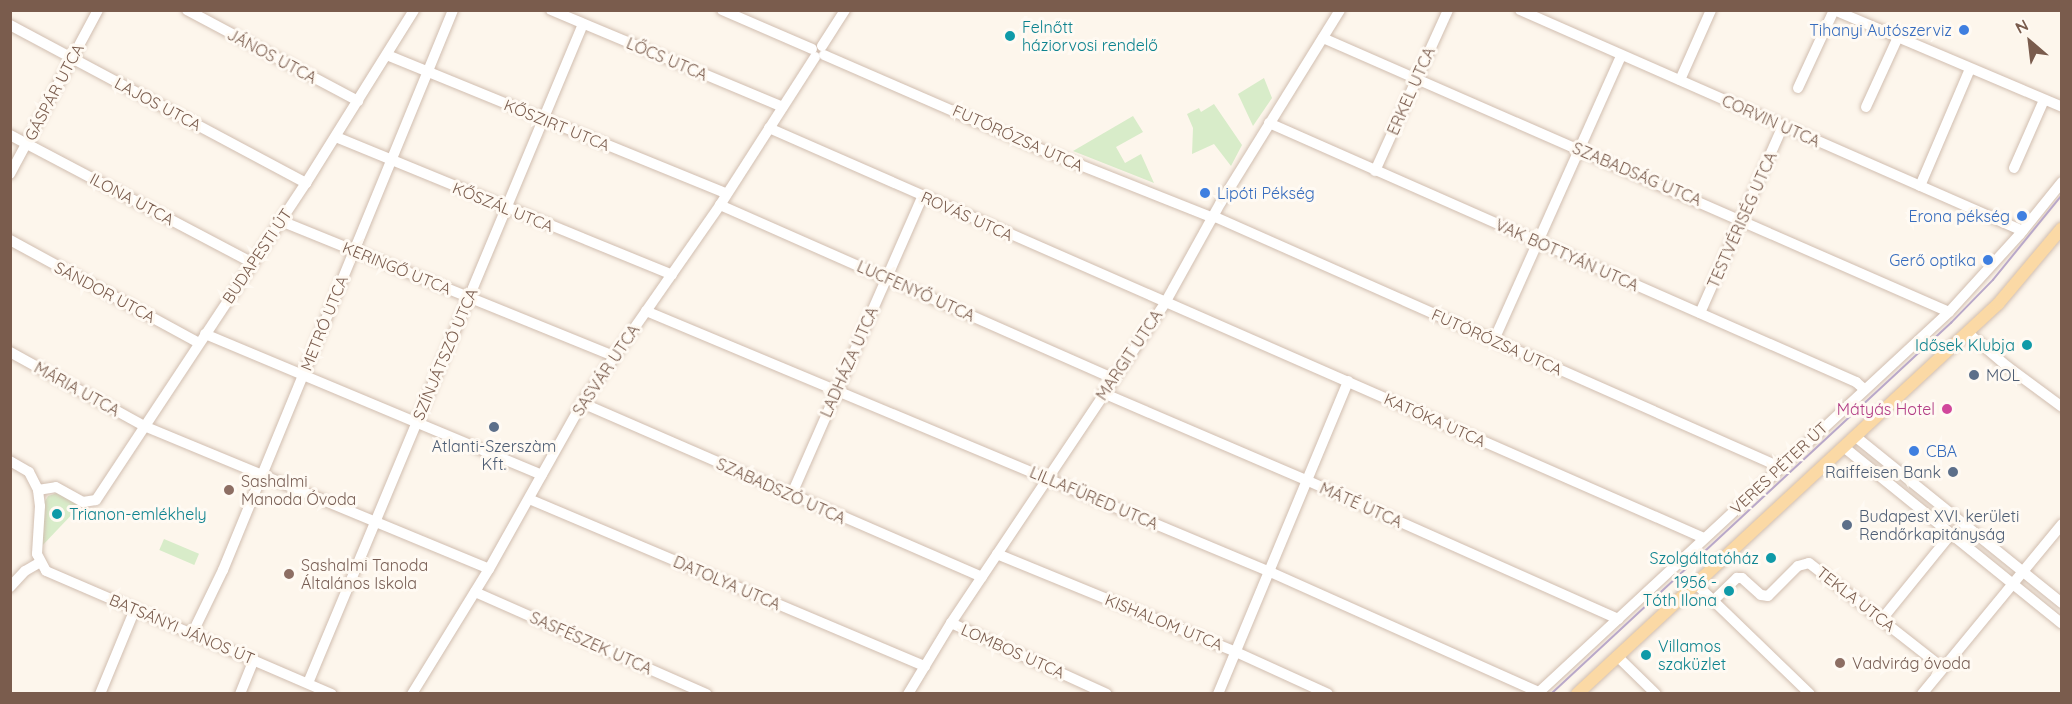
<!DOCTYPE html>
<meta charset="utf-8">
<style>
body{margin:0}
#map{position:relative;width:2072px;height:704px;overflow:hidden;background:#fdf6ec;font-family:Quicksand,sans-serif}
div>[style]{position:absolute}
.green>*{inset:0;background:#d8ecc9;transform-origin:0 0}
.roads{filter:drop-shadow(0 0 2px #d1beb0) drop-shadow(0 0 2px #d1beb0)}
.minor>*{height:10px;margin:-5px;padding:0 5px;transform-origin:5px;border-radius:5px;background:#fff}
.major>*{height:12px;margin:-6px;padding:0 6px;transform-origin:6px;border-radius:6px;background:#fbd9a5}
.tram>*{height:1.5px;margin:-0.75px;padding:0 0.75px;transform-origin:0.75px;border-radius:0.75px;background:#b9a8c9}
.dots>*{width:16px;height:16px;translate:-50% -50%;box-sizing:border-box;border:3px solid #fffaf3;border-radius:50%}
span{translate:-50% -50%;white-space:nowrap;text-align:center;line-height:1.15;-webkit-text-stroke:6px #fffaf3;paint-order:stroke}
.culture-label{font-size:16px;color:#0d838f}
.left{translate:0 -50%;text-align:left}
.right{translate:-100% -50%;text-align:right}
.shop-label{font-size:16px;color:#366cbe}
.street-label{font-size:16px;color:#7a5c4d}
.service-label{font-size:16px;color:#4e5e75}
.hotel-label{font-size:16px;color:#b23c85}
.education-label{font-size:16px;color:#785e54}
.frame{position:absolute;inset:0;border:12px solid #7a5c4d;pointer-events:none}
.north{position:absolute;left:2000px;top:12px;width:60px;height:60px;-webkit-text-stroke:4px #fffaf3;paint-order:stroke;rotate:332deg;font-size:16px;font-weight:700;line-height:24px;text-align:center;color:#7a5c4d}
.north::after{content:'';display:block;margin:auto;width:21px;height:27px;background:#7a5c4d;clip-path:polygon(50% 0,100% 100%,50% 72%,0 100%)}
</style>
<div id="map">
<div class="green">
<div style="clip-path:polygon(1264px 78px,1272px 98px,1253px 126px,1238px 94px)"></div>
<div style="clip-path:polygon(1214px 104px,1242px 145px,1231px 166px,1214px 144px,1192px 154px,1193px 128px,1187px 114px,1199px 108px,1201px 112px)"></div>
<div style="clip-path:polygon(1133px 116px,1143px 132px,1116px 147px,1125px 163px,1141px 154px,1154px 183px,1073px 151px)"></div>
<div style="clip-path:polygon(57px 493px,76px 503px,78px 508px,40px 548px,44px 503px,48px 496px)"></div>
<div style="left:164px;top:539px;width:38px;height:12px;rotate:23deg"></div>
</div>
<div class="roads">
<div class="minor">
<div style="left:187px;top:10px;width:194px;rotate:28deg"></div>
<div style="left:551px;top:10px;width:251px;rotate:22.7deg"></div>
<div style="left:722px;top:10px;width:98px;rotate:23.4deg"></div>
<div style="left:1520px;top:10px;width:549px;rotate:23.72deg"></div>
<div style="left:1834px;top:10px;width:248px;rotate:23deg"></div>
<div style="left:10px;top:25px;width:336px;rotate:28.1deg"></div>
<div style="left:1323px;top:38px;width:683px;rotate:23.64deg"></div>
<div style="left:822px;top:46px;width:43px;rotate:-57.4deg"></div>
<div style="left:387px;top:55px;width:367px;rotate:22.2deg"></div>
<div style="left:824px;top:55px;width:241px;rotate:23.5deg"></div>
<div style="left:1045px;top:151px;width:181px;rotate:21.7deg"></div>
<div style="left:1680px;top:80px;width:77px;rotate:-66.1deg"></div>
<div style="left:1798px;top:88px;width:86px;rotate:-65.2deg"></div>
<div style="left:1866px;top:107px;width:77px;rotate:-65.4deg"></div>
<div style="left:1269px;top:123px;width:642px;rotate:23.81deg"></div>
<div style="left:1856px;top:382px;width:11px;rotate:41deg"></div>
<div style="left:769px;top:128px;width:1021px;rotate:23.68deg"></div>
<div style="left:10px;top:135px;width:275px;rotate:27.8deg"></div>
<div style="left:336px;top:137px;width:363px;rotate:22.3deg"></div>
<div style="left:2014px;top:168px;width:74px;rotate:-66.2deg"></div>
<div style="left:1375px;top:171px;width:177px;rotate:-65.6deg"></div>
<div style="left:10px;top:174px;width:186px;rotate:-61.8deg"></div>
<div style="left:1920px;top:186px;width:127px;rotate:-66.9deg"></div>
<div style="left:720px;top:205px;width:429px;rotate:23.8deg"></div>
<div style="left:1213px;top:216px;width:620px;rotate:23.88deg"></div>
<div style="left:281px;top:221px;width:358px;rotate:22.1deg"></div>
<div style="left:10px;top:240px;width:215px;rotate:28.6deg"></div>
<div style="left:646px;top:311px;width:674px;rotate:22.69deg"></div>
<div style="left:1268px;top:571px;width:296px;rotate:24.1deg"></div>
<div style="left:1700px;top:313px;width:205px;rotate:-66.1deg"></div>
<div style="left:1968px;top:333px;width:52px;rotate:40.4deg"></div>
<div style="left:2008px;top:367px;width:67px;rotate:36.5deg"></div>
<div style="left:205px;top:334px;width:365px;rotate:22.7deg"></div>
<div style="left:1494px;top:340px;width:311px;rotate:-65.9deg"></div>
<div style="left:10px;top:352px;width:153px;rotate:28.9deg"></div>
<div style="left:144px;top:426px;width:373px;rotate:22.5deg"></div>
<div style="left:1103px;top:393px;width:221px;rotate:23.2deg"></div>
<div style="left:1306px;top:480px;width:342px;rotate:24deg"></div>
<div style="left:582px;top:403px;width:436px;rotate:23.5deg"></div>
<div style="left:1856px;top:437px;width:265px;rotate:38.9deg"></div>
<div style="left:1845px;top:448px;width:279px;rotate:39deg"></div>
<div style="left:10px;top:461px;width:22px;rotate:30deg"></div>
<div style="left:29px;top:472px;width:20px;rotate:63deg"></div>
<div style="left:38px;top:490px;width:16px;rotate:83deg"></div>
<div style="left:40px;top:506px;width:48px;rotate:93.6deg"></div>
<div style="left:37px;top:554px;width:19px;rotate:62deg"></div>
<div style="left:46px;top:571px;width:311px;rotate:23.3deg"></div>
<div style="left:38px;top:490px;width:18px;rotate:-9deg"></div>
<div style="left:56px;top:487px;width:31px;rotate:29deg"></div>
<div style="left:83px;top:502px;width:13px;rotate:-9deg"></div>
<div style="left:96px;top:500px;width:380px;rotate:-56.5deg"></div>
<div style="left:306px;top:183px;width:204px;rotate:-58deg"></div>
<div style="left:791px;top:496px;width:328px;rotate:-66.3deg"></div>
<div style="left:529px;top:499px;width:430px;rotate:22.9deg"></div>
<div style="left:997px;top:554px;width:258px;rotate:22.3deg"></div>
<div style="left:1236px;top:652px;width:101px;rotate:24.5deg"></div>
<div style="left:1696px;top:584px;width:158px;rotate:44deg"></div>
<div style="left:10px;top:587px;width:22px;rotate:-47deg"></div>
<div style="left:25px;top:571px;width:16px;rotate:-30deg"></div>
<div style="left:475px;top:592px;width:253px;rotate:23.8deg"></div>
<div style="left:1714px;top:600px;width:32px;rotate:-44deg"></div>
<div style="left:1737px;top:578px;width:5px"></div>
<div style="left:1742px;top:578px;width:25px;rotate:42deg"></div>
<div style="left:1761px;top:595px;width:7px;rotate:8deg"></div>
<div style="left:1768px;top:596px;width:42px;rotate:-45deg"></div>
<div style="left:1798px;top:566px;width:11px;rotate:-15deg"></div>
<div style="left:1809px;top:563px;width:170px;rotate:38.1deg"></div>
<div style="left:1882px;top:619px;width:109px;rotate:-50.9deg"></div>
<div style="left:951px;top:623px;width:171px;rotate:24.5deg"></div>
<div style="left:192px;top:634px;width:71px;rotate:-64.2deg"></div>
<div style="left:223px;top:570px;width:605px;rotate:-67.67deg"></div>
<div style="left:1617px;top:656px;width:54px;rotate:44.3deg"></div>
<div style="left:308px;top:683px;width:714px;rotate:-67.35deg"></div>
<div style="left:100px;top:694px;width:92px;rotate:-67.6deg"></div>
<div style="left:240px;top:694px;width:37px;rotate:-68deg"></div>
<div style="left:412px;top:694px;width:147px;rotate:-58.4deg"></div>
<div style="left:489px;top:569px;width:190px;rotate:-60.7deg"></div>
<div style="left:582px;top:403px;width:241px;rotate:-55.1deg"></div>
<div style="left:720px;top:205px;width:176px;rotate:-57.3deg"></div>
<div style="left:908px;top:694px;width:83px;rotate:-58.8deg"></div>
<div style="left:951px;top:623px;width:385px;rotate:-56.2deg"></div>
<div style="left:1165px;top:303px;width:115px;rotate:-61deg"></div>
<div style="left:1221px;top:202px;width:226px;rotate:-58.2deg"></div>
<div style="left:1218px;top:694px;width:339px;rotate:-67.4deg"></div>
<div style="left:1537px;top:694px;width:562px;rotate:-42.84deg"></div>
<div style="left:1949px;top:312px;width:105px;rotate:-47.7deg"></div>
<div style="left:2020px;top:234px;width:67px;rotate:-51.1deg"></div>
<div style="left:1922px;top:694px;width:220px;rotate:-50.5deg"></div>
</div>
<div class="major">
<div style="left:1577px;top:694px;width:574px;rotate:-42.81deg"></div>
<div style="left:1998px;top:304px;width:99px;rotate:-49.9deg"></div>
</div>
</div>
<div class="tram">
<div style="left:1551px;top:694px;width:546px;rotate:-42.85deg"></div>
<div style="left:1951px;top:323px;width:60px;rotate:-45.7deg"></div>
<div style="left:1993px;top:280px;width:109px;rotate:-50.9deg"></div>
</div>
<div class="dots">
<div style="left:1964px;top:30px;background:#3f7fe0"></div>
<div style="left:1010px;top:36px;background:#0f9aa8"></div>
<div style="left:1205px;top:193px;background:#3f7fe0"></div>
<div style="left:2022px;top:216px;background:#3f7fe0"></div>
<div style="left:1988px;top:260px;background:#3f7fe0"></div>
<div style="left:2027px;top:345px;background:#0f9aa8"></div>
<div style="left:1974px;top:375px;background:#5c6f8a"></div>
<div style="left:1947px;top:409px;background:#d1479c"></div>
<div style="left:494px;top:427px;background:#5c6f8a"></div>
<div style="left:1914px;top:451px;background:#3f7fe0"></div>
<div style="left:1953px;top:472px;background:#5c6f8a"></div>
<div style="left:229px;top:490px;background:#8d6e63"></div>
<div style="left:57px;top:514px;background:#0f9aa8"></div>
<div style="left:1847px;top:525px;background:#5c6f8a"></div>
<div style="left:1771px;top:558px;background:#0f9aa8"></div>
<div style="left:289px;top:574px;background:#8d6e63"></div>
<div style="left:1729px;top:591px;background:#0f9aa8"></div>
<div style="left:1646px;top:655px;background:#0f9aa8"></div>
<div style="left:1840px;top:663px;background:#8d6e63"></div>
</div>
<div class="culture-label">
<span class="left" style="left:1022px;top:36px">Felnőtt<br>háziorvosi rendelő</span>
<span class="right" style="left:2015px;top:345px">Idősek Klubja</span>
<span class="left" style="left:69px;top:514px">Trianon-emlékhely</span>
<span class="right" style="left:1759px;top:558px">Szolgáltatóház</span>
<span class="right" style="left:1717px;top:591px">1956 -<br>Tóth Ilona</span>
<span class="left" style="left:1658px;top:655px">Villamos<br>szaküzlet</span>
</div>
<div class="shop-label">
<span class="right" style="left:1952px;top:30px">Tihanyi Autószerviz</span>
<span class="left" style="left:1217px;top:193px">Lipóti Pékség</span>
<span class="right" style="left:2010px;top:216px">Erona pékség</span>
<span class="right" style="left:1976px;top:260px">Gerő optika</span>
<span class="left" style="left:1926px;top:451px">CBA</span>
</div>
<div class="street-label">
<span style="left:272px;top:56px;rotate:28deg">JÁNOS UTCA</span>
<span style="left:667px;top:59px;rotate:23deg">LŐCS UTCA</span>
<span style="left:1411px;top:91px;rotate:-66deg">ERKEL UTCA</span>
<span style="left:54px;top:92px;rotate:-62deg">GÁSPÁR UTCA</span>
<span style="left:158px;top:104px;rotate:28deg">LAJOS UTCA</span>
<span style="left:1771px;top:121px;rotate:24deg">CORVIN UTCA</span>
<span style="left:557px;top:125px;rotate:22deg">KŐSZIRT UTCA</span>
<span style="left:1018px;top:138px;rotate:24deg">FUTÓRÓZSA UTCA</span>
<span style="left:1637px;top:174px;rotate:23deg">SZABADSÁG UTCA</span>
<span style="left:132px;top:199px;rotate:28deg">ILONA UTCA</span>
<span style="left:503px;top:207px;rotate:22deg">KŐSZÁL UTCA</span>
<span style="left:967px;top:216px;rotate:24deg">ROVÁS UTCA</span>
<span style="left:1742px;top:220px;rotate:-66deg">TESTVÉRISÉG UTCA</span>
<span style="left:1567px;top:255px;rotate:24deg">VAK BOTTYÁN UTCA</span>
<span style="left:257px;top:256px;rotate:-56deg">BUDAPESTI ÚT</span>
<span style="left:397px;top:268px;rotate:22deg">KERINGŐ UTCA</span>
<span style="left:916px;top:291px;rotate:24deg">LUCFENYŐ UTCA</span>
<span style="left:105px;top:292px;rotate:28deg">SÁNDOR UTCA</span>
<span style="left:324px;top:323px;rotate:-68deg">METRÓ UTCA</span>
<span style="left:1497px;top:342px;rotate:24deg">FUTÓRÓZSA UTCA</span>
<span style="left:445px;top:354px;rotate:-67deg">SZÍNJÁTSZÓ UTCA</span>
<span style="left:1129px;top:355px;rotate:-56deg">MARGIT UTCA</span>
<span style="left:849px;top:362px;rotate:-66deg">LADHÁZA UTCA</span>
<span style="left:606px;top:370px;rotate:-56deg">SASVÁR UTCA</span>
<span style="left:77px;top:389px;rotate:29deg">MÁRIA UTCA</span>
<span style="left:1435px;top:420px;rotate:24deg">KATÓKA UTCA</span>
<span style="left:1779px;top:468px;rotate:-43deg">VERES PÉTER ÚT</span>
<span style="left:781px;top:491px;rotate:24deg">SZABADSZÓ UTCA</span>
<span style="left:1094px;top:498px;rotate:23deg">LILLAFÜRED UTCA</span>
<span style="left:1361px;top:505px;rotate:24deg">MÁTÉ UTCA</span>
<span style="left:727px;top:583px;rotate:23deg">DATOLYA UTCA</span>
<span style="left:1856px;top:599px;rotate:38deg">TEKLA UTCA</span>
<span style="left:1164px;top:622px;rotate:22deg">KISHALOM UTCA</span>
<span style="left:182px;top:629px;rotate:23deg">BATSÁNYI JÁNOS ÚT</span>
<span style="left:591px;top:643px;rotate:24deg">SASFÉSZEK UTCA</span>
<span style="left:1013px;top:651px;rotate:24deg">LOMBOS UTCA</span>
</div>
<div class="service-label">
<span class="left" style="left:1986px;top:375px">MOL</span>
<span style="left:494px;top:455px">Atlanti-Szerszàm<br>Kft.</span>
<span class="right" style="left:1941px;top:472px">Raiffeisen Bank</span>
<span class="left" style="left:1859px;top:525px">Budapest XVI. kerületi<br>Rendőrkapitányság</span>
</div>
<div class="hotel-label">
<span class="right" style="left:1935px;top:409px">Mátyás Hotel</span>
</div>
<div class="education-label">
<span class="left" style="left:241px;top:490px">Sashalmi<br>Manoda Óvoda</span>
<span class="left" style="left:301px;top:574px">Sashalmi Tanoda<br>Általános Iskola</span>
<span class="left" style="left:1852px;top:663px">Vadvirág óvoda</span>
</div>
<div class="frame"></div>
<div class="north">N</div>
</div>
